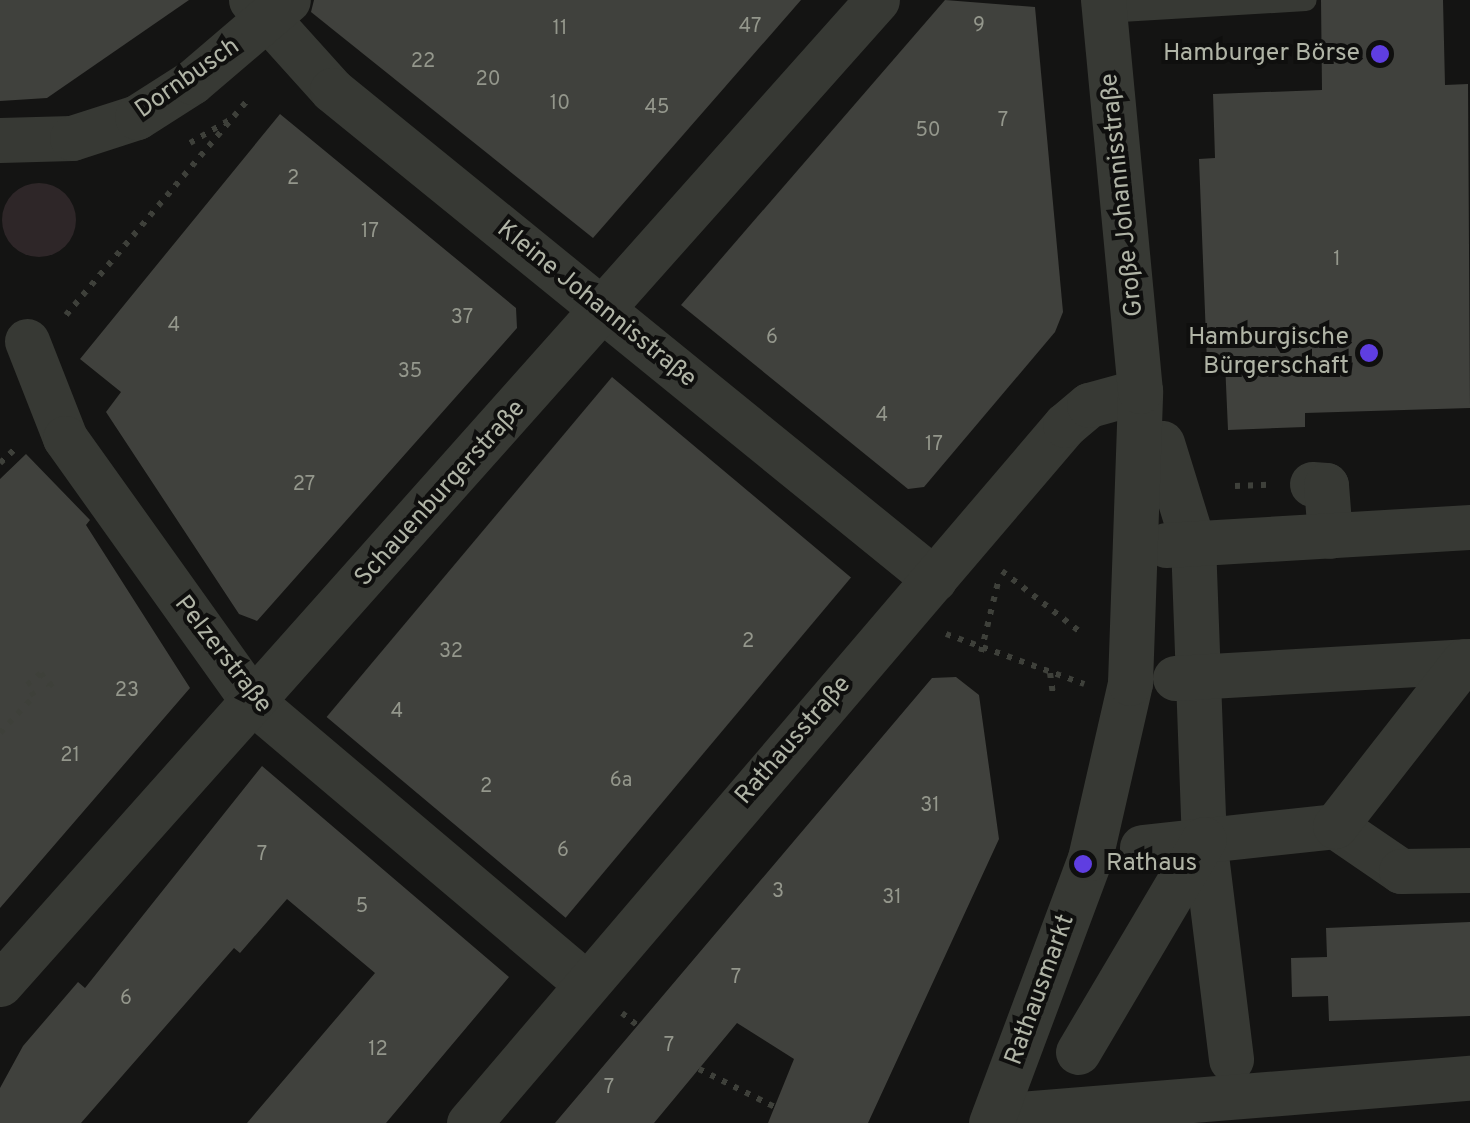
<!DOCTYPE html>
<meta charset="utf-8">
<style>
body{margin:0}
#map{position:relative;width:1470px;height:1123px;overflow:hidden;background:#141413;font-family:Overpass,sans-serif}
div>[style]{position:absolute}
.green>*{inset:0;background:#2e2628}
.round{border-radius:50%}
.building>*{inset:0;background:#40413d;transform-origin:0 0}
.path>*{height:6px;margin-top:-3px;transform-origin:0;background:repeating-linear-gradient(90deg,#3e403a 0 5px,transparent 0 13px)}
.lane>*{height:22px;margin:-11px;padding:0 11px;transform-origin:11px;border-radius:11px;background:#373934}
.street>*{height:45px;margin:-22.5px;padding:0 22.5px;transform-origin:22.5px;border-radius:22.5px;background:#373934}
.dots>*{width:28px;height:28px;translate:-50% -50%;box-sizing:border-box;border:5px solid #0f0f0e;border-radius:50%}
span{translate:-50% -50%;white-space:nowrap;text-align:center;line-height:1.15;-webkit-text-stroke:8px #0f0f0e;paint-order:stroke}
.number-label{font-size:20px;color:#94978c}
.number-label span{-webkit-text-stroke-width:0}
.poi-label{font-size:25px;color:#b0b4a6}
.right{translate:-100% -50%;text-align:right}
.left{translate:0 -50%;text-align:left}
.street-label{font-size:25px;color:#b0b4a6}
</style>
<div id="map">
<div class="green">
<div class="round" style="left:2px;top:183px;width:74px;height:74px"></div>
</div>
<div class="building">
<div style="clip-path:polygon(0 0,189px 0,47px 98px,0 101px)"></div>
<div style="clip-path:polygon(314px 0,801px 0,593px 238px,311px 12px)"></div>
<div style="clip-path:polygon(945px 0,1035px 7px,1063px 312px,1055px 332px,924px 487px,908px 489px,681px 305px)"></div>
<div style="clip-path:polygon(1321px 0,1443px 0,1445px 85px,1468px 84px,1470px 408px,1305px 413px,1305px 427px,1228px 430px,1225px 362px,1207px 363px,1199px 159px,1215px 158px,1213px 94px,1322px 90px)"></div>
<div style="clip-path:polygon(280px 114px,516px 308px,517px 328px,257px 621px,239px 614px,106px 412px,121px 392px,80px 359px)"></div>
<div style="left:612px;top:377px;width:312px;height:444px;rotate:40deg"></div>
<div style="clip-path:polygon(26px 454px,90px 520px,86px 525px,190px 688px,0 908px,0 479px)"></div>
<div style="clip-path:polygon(956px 677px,979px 695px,999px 839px,868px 1123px,768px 1123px,794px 1059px,737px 1023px,654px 1123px,555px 1123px,932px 678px)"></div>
<div style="clip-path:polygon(262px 766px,509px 977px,386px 1123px,247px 1123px,375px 973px,287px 899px,240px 953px,234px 948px,81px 1123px,0 1123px,0 1088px,23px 1046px,78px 982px,85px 988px)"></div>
<div style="clip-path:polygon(1470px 922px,1470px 1016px,1329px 1021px,1328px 996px,1292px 997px,1291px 958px,1327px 957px,1326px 928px)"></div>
</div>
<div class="path">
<div style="left:190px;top:143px;width:48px;rotate:-30.3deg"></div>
<div style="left:66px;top:315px;width:282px;rotate:-49.8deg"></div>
<div style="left:0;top:463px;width:23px;rotate:-43deg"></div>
<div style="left:1235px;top:486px;width:34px;rotate:-2deg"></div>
<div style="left:1002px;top:571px;width:103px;rotate:37.9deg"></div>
<div style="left:946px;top:634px;width:147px;rotate:19.9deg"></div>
<div style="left:981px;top:652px;width:76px;rotate:-76.3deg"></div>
<div style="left:1050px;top:673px;width:21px;rotate:82deg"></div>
<div style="left:0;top:733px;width:50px;rotate:-47.4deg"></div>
<div style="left:34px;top:696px;width:13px;rotate:-122deg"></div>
<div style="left:27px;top:685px;width:18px;rotate:-41deg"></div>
<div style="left:41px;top:673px;width:15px;rotate:58deg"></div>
<div style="left:49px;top:686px;width:6px;rotate:-39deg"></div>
<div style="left:622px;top:1013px;width:19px;rotate:39deg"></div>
<div style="left:699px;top:1069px;width:85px;rotate:26.6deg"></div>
</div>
<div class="lane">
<div style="left:1104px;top:12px;width:202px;rotate:-3.4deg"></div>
</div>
<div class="street">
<div style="left:251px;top:0;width:121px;rotate:48deg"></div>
<div style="left:332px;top:90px;width:776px;rotate:39.09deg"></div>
<div style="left:0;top:140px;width:72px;rotate:-1.6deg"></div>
<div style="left:72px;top:138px;width:68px;rotate:-17.9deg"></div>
<div style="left:137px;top:117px;width:65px;rotate:-32.5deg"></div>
<div style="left:192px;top:82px;width:126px;rotate:-40.5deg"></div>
<div style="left:27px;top:341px;width:104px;rotate:68.6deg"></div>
<div style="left:65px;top:438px;width:325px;rotate:54.5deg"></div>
<div style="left:254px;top:703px;width:435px;rotate:40.2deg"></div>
<div style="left:1162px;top:443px;width:105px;rotate:72.8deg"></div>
<div style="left:1193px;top:543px;width:296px;rotate:87.9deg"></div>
<div style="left:1204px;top:839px;width:222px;rotate:83deg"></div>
<div style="left:1312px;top:484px;width:14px;rotate:4deg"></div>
<div style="left:1326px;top:485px;width:51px;rotate:85.5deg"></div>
<div style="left:1166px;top:545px;width:305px;rotate:-3.4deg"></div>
<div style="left:1175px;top:678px;width:295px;rotate:-3.3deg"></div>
<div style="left:1335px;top:826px;width:80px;rotate:34.3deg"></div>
<div style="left:1401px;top:871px;width:69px;rotate:-0.8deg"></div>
<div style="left:1142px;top:847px;width:194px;rotate:-6.2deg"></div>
<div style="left:1335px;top:826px;width:209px;rotate:-52deg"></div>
<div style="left:0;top:984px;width:1318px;rotate:-48.29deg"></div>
<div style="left:1078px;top:1052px;width:247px;rotate:-59.4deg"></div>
<div style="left:994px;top:1116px;width:478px;rotate:-4.6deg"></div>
<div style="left:469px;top:1123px;width:918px;rotate:-49.51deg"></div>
<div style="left:1065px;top:425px;width:31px;rotate:-40deg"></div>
<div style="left:1089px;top:405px;width:53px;rotate:-15.4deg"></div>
<div style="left:991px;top:1123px;width:283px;rotate:-69.5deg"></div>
<div style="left:1090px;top:858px;width:180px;rotate:-77.1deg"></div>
<div style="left:1130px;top:683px;width:292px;rotate:-88deg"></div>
<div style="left:1140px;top:391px;width:393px;rotate:-95.4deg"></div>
</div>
<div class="dots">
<div style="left:1380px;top:54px;background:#5f3ee1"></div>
<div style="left:1369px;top:353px;background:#5f3ee1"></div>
<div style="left:1083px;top:864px;background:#5f3ee1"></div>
</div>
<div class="number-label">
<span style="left:979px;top:26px">9</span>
<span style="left:750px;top:27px">47</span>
<span style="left:560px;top:29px">11</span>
<span style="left:423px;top:62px">22</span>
<span style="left:488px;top:80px">20</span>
<span style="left:560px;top:104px">10</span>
<span style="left:657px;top:108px">45</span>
<span style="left:1003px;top:121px">7</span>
<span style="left:928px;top:131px">50</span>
<span style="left:293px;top:179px">2</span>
<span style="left:370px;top:232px">17</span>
<span style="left:1337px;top:260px">1</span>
<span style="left:462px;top:318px">37</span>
<span style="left:174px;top:326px">4</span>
<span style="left:772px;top:338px">6</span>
<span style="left:410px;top:372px">35</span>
<span style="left:882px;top:416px">4</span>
<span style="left:934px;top:445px">17</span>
<span style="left:304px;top:485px">27</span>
<span style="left:748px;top:642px">2</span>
<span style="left:451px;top:652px">32</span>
<span style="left:127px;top:691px">23</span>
<span style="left:397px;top:712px">4</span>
<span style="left:70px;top:756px">21</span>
<span style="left:621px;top:781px">6a</span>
<span style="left:486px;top:787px">2</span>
<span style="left:930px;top:806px">31</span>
<span style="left:563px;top:851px">6</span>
<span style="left:262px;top:855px">7</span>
<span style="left:778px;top:892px">3</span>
<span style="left:892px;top:898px">31</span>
<span style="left:362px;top:907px">5</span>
<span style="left:736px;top:978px">7</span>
<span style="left:126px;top:999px">6</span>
<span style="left:669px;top:1046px">7</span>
<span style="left:378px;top:1050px">12</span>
<span style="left:609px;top:1088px">7</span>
</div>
<div class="poi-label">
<span class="right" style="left:1360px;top:54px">Hamburger Börse</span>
<span class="right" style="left:1349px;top:353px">Hamburgische<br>Bürgerschaft</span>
<span class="left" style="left:1106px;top:864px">Rathaus</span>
</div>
<div class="street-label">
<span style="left:188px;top:79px;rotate:-35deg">Dornbusch</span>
<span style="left:1123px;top:195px;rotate:-96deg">Große Johannisstraße</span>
<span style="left:596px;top:305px;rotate:39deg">Kleine Johannisstraße</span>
<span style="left:441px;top:494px;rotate:-48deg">Schauenburgerstraße</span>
<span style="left:222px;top:655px;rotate:52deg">Pelzerstraße</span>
<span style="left:794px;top:741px;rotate:-49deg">Rathausstraße</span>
<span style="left:1041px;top:990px;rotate:-70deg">Rathausmarkt</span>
</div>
</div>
